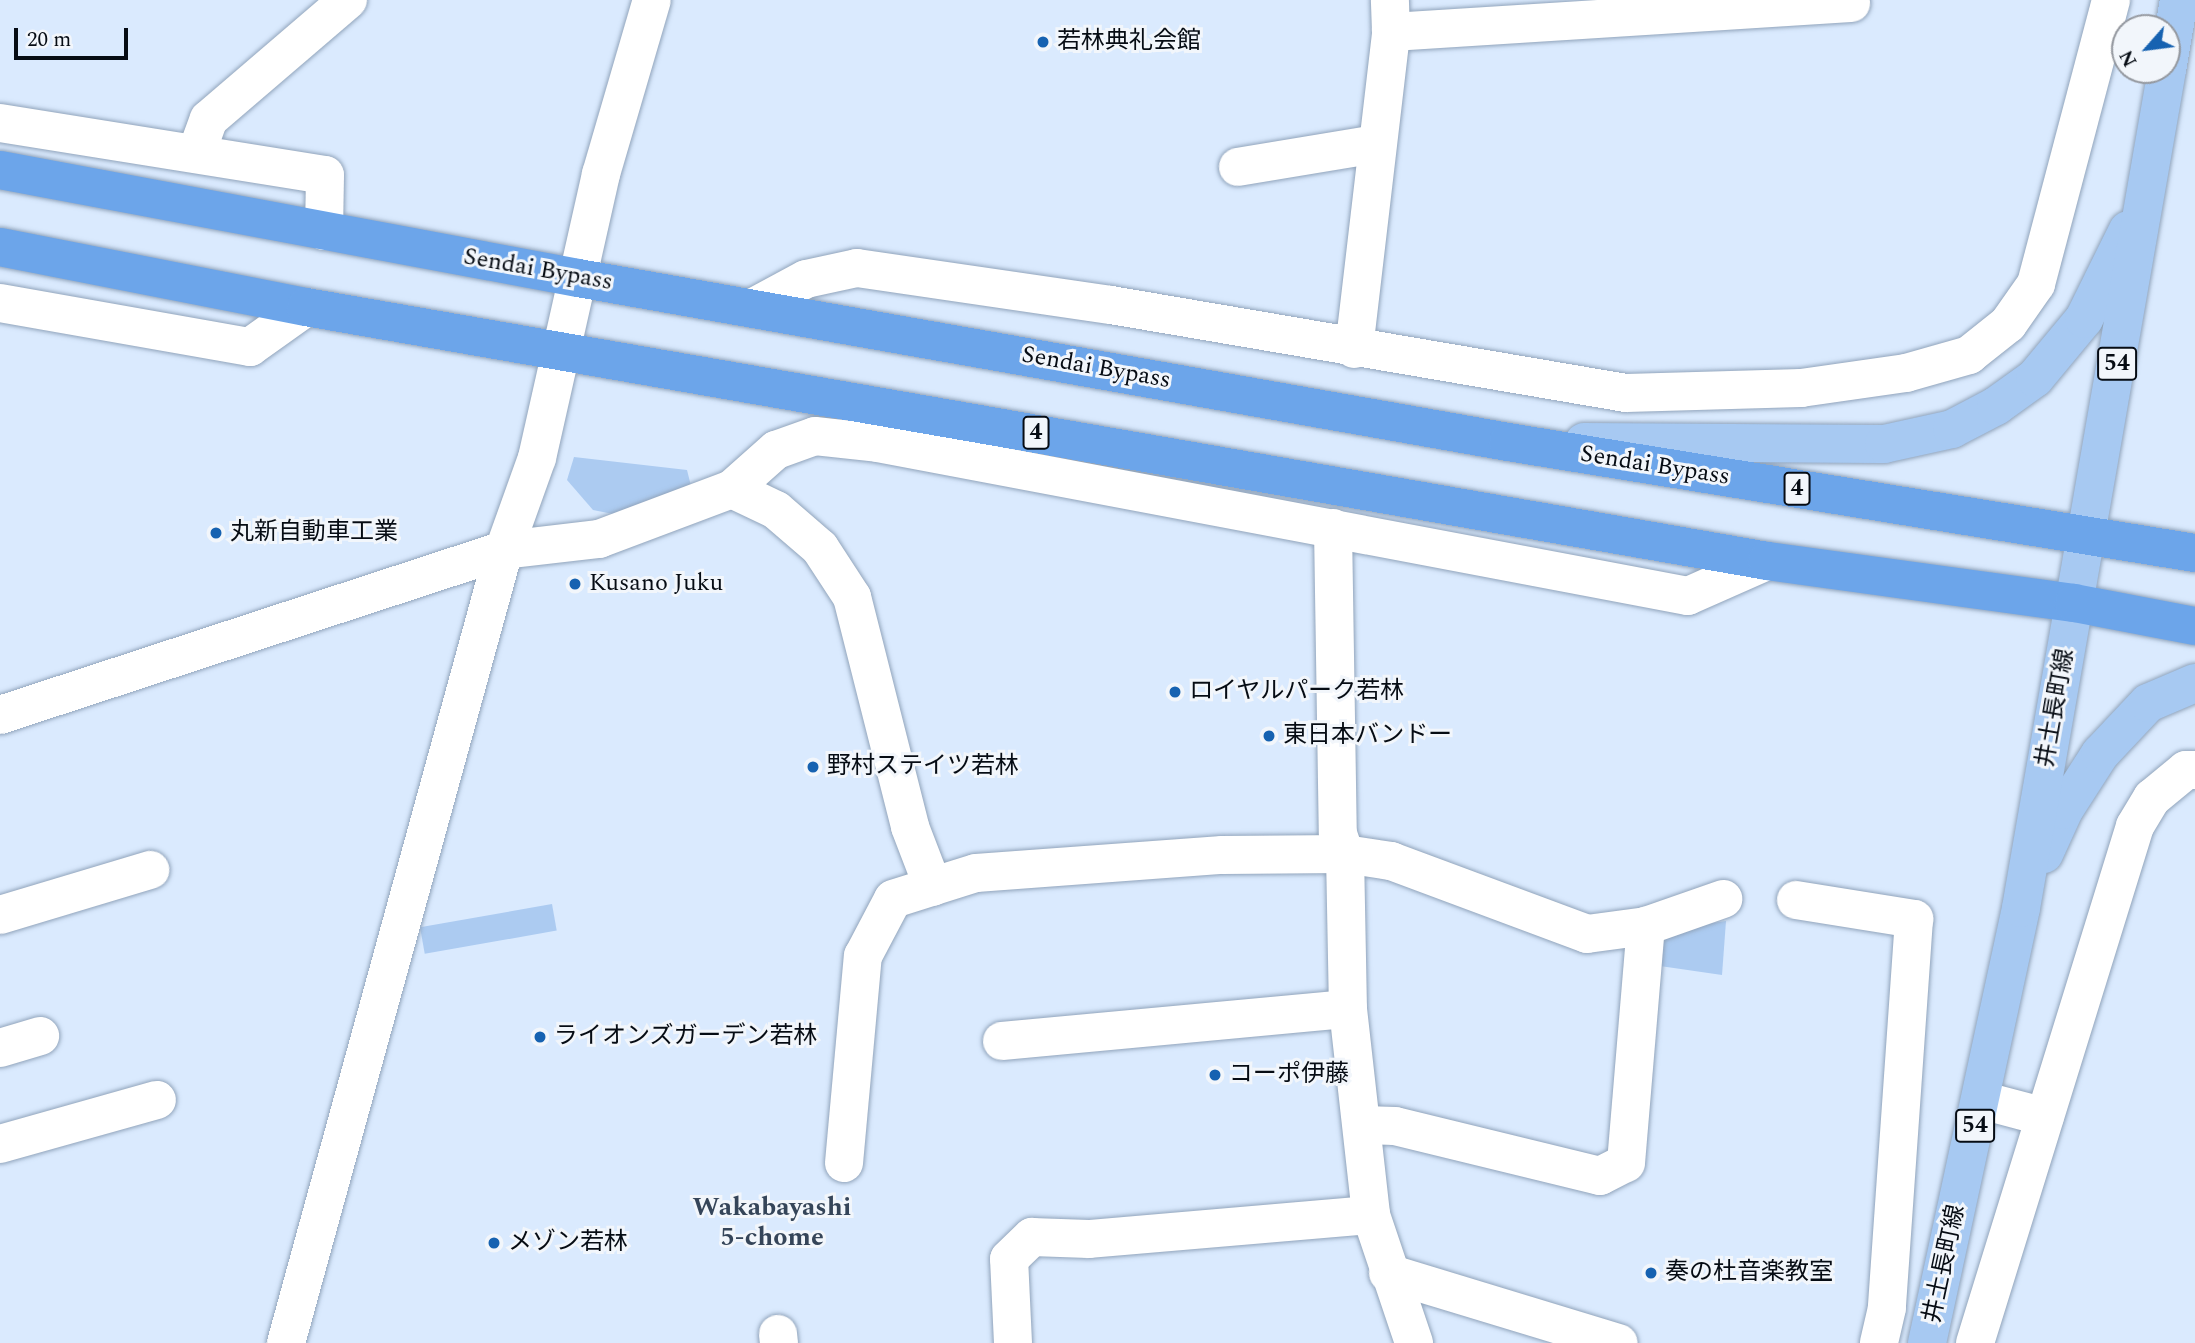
<!DOCTYPE html>
<meta charset="utf-8">
<style>
body{margin:0}
#map{position:relative;width:2195px;height:1343px;overflow:hidden;background:#daeafe;font-family:Spectral,"Noto Sans JP",serif}
div>[style]{position:absolute}
.green>*{inset:0;background:#accbf1;transform-origin:0 0}
.roads{filter:drop-shadow(0 0 2px #91a4bb) drop-shadow(0 0 2px #91a4bb)}
.minor>*{height:38px;margin:-19px;padding:0 19px;transform-origin:19px;border-radius:19px;background:#fff}
.major>*{height:38px;margin:-19px;padding:0 19px;transform-origin:19px;border-radius:19px;background:#a7c9f2}
.highway>*{height:38px;margin:-19px;padding:0 19px;transform-origin:19px;border-radius:19px;background:#6ca5ea}
.dots>*{width:19px;height:19px;translate:-50% -50%;box-sizing:border-box;border:4px solid #f2f6fb;border-radius:50%}
span{translate:-50% -50%;white-space:nowrap;text-align:center;line-height:1.15;-webkit-text-stroke:6px #f2f6fb;paint-order:stroke}
.shield-label span{padding:2px 5px;background:#f2f6fb;border:2px solid;border-radius:5px;-webkit-text-stroke-width:0}
.shield-label{font-size:23px;color:#060c14;font-weight:700}
.poi-label{font-size:24px;color:#060c14}
.left{translate:0 -50%;text-align:left}
.street-label{font-size:24px;color:#060c14}
.neighbourhood-label{font-size:26px;color:#354559;font-weight:700}
.north{position:absolute;left:2111px;top:14px;width:70px;height:70px;box-sizing:border-box;background:#f2f6fb;border:2px solid #94989f;border-radius:50%;rotate:242deg;font-size:19px;font-weight:700;line-height:28px;text-align:center;color:#060c14}
.north::after{content:'';display:block;margin:auto;width:24px;height:32px;background:#1662b1;clip-path:polygon(50% 0,100% 100%,50% 72%,0 100%)}
.scale{position:absolute;left:14px;top:28px;width:114px;height:32px;box-sizing:border-box;border:4px solid #060c14;border-top:0;padding-left:9px;font-size:21px;line-height:24px;white-space:nowrap;color:#060c14;-webkit-text-stroke:5px #f2f6fb;paint-order:stroke}
</style>
<div id="map">
<div class="green">
<div style="clip-path:polygon(574px 457px,687px 470px,691px 486px,623px 516px,593px 510px,567px 480px)"></div>
<div style="left:552px;top:904px;width:27px;height:134px;rotate:80deg"></div>
<div style="clip-path:polygon(1726px 921px,1722px 975px,1660px 966px,1665px 930px)"></div>
</div>
<div class="roads">
<div class="minor">
<div style="left:1391px;top:32px;width:461px;rotate:-3.6deg"></div>
<div style="left:0;top:123px;width:329px;rotate:9.1deg"></div>
<div style="left:325px;top:175px;width:56px;rotate:91deg"></div>
<div style="left:196px;top:154px;width:37px;rotate:-70deg"></div>
<div style="left:209px;top:119px;width:183px;rotate:-40.6deg"></div>
<div style="left:1238px;top:167px;width:141px;rotate:-9.4deg"></div>
<div style="left:0;top:303px;width:254px;rotate:10deg"></div>
<div style="left:250px;top:347px;width:69px;rotate:-35.5deg"></div>
<div style="left:754px;top:307px;width:59px;rotate:-28.3deg"></div>
<div style="left:806px;top:279px;width:52px;rotate:-12.2deg"></div>
<div style="left:857px;top:268px;width:257px;rotate:8.3deg"></div>
<div style="left:1111px;top:305px;width:522px;rotate:9.7deg"></div>
<div style="left:1626px;top:393px;width:175px;rotate:-1.6deg"></div>
<div style="left:1801px;top:388px;width:106px;rotate:-8.1deg"></div>
<div style="left:1906px;top:373px;width:66px;rotate:-15.9deg"></div>
<div style="left:1969px;top:355px;width:50px;rotate:-38.5deg"></div>
<div style="left:2008px;top:324px;width:49px;rotate:-55deg"></div>
<div style="left:2036px;top:284px;width:294px;rotate:-75.2deg"></div>
<div style="left:1354px;top:349px;width:319px;rotate:-83.3deg"></div>
<div style="left:1391px;top:32px;width:32px;rotate:-92deg"></div>
<div style="left:732px;top:489px;width:49px;rotate:25.5deg"></div>
<div style="left:776px;top:510px;width:58px;rotate:40.8deg"></div>
<div style="left:820px;top:548px;width:59px;rotate:56.9deg"></div>
<div style="left:852px;top:597px;width:237px;rotate:75.8deg"></div>
<div style="left:910px;top:827px;width:64px;rotate:69deg"></div>
<div style="left:1333px;top:528px;width:306px;rotate:89.1deg"></div>
<div style="left:1338px;top:834px;width:21px;rotate:71deg"></div>
<div style="left:1345px;top:854px;width:155px;rotate:88.9deg"></div>
<div style="left:1348px;top:1009px;width:207px;rotate:83.6deg"></div>
<div style="left:1371px;top:1215px;width:135px;rotate:71.4deg"></div>
<div style="left:0;top:715px;width:530px;rotate:-18.13deg"></div>
<div style="left:504px;top:550px;width:96px;rotate:-6.6deg"></div>
<div style="left:599px;top:539px;width:142px;rotate:-20.6deg"></div>
<div style="left:732px;top:489px;width:59px;rotate:-41.6deg"></div>
<div style="left:776px;top:450px;width:41px;rotate:-19.7deg"></div>
<div style="left:815px;top:436px;width:63px;rotate:6.3deg"></div>
<div style="left:878px;top:443px;width:824px;rotate:10.7deg"></div>
<div style="left:1688px;top:596px;width:86px;rotate:-23.9deg"></div>
<div style="left:1796px;top:900px;width:120px;rotate:9.1deg"></div>
<div style="left:1914px;top:919px;width:390px;rotate:94deg"></div>
<div style="left:1887px;top:1308px;width:36px;rotate:103deg"></div>
<div style="left:0;top:915px;width:157px;rotate:-16.7deg"></div>
<div style="left:1002px;top:1041px;width:347px;rotate:-5.3deg"></div>
<div style="left:0;top:1048px;width:42px;rotate:-16.7deg"></div>
<div style="left:1981px;top:1100px;width:66px;rotate:14.9deg"></div>
<div style="left:1364px;top:1125px;width:31px;rotate:2deg"></div>
<div style="left:1395px;top:1126px;width:211px;rotate:13.7deg"></div>
<div style="left:1600px;top:1176px;width:29px;rotate:-27deg"></div>
<div style="left:1626px;top:1163px;width:238px;rotate:-85.2deg"></div>
<div style="left:0;top:1144px;width:163px;rotate:-15.7deg"></div>
<div style="left:844px;top:1163px;width:208px;rotate:-84.8deg"></div>
<div style="left:863px;top:956px;width:64px;rotate:-62.2deg"></div>
<div style="left:893px;top:899px;width:87px;rotate:-17.4deg"></div>
<div style="left:976px;top:873px;width:247px;rotate:-4.2deg"></div>
<div style="left:1222px;top:855px;width:123px;rotate:-0.5deg"></div>
<div style="left:1345px;top:854px;width:47px;rotate:8.7deg"></div>
<div style="left:1391px;top:861px;width:209px;rotate:20.4deg"></div>
<div style="left:1587px;top:934px;width:60px;rotate:-7.7deg"></div>
<div style="left:1646px;top:926px;width:82px;rotate:-19.3deg"></div>
<div style="left:1388px;top:1273px;width:241px;rotate:16.9deg"></div>
<div style="left:778px;top:1334px;width:9px;rotate:84deg"></div>
<div style="left:286px;top:1343px;width:822px;rotate:-74.63deg"></div>
<div style="left:504px;top:550px;width:98px;rotate:-70.3deg"></div>
<div style="left:537px;top:458px;width:291px;rotate:-77.3deg"></div>
<div style="left:601px;top:174px;width:181px;rotate:-73.7deg"></div>
<div style="left:1013px;top:1343px;width:84px;rotate:-92.7deg"></div>
<div style="left:1009px;top:1259px;width:32px;rotate:-44deg"></div>
<div style="left:1032px;top:1237px;width:57px;rotate:2deg"></div>
<div style="left:1089px;top:1239px;width:283px;rotate:-4.9deg"></div>
<div style="left:1975px;top:1343px;width:541px;rotate:-72.8deg"></div>
<div style="left:2135px;top:826px;width:33px;rotate:-59deg"></div>
<div style="left:2152px;top:798px;width:44px;rotate:-39.5deg"></div>
<div style="left:2186px;top:770px;width:9px"></div>
</div>
<div class="major">
<div style="left:2167px;top:70px;width:71px;rotate:-80.3deg"></div>
<div style="left:1584px;top:442px;width:300px;rotate:0.4deg"></div>
<div style="left:1884px;top:444px;width:70px;rotate:-12.4deg"></div>
<div style="left:1952px;top:429px;width:50px;rotate:-27.6deg"></div>
<div style="left:1996px;top:406px;width:48px;rotate:-35.7deg"></div>
<div style="left:2035px;top:378px;width:77px;rotate:-50.3deg"></div>
<div style="left:2084px;top:319px;width:99px;rotate:-63.7deg"></div>
<div style="left:2044px;top:854px;width:48px;rotate:-65.6deg"></div>
<div style="left:2064px;top:810px;width:67px;rotate:-57.3deg"></div>
<div style="left:2100px;top:754px;width:70px;rotate:-46.7deg"></div>
<div style="left:2148px;top:703px;width:51px;rotate:-23.1deg"></div>
<div style="left:1927px;top:1343px;width:445px;rotate:-77.8deg"></div>
<div style="left:2021px;top:908px;width:851px;rotate:-80.12deg"></div>
</div>
<div class="highway">
<div style="left:0;top:170px;width:588px;rotate:10.58deg"></div>
<div style="left:578px;top:278px;width:944px;rotate:10deg"></div>
<div style="left:1508px;top:442px;width:696px;rotate:9.18deg"></div>
<div style="left:0;top:247px;width:312px;rotate:11.1deg"></div>
<div style="left:306px;top:307px;width:1483px;rotate:9.86deg"></div>
<div style="left:1767px;top:561px;width:310px;rotate:7.8deg"></div>
<div style="left:2074px;top:603px;width:123px;rotate:10.8deg"></div>
</div>
</div>
<div class="dots">
<div style="left:1043px;top:42px;background:#1662b1"></div>
<div style="left:216px;top:533px;background:#1662b1"></div>
<div style="left:575px;top:584px;background:#1662b1"></div>
<div style="left:1175px;top:692px;background:#1662b1"></div>
<div style="left:1269px;top:736px;background:#1662b1"></div>
<div style="left:813px;top:767px;background:#1662b1"></div>
<div style="left:540px;top:1037px;background:#1662b1"></div>
<div style="left:1215px;top:1075px;background:#1662b1"></div>
<div style="left:494px;top:1243px;background:#1662b1"></div>
<div style="left:1651px;top:1273px;background:#1662b1"></div>
</div>
<div class="shield-label">
<span style="left:2117px;top:364px">54</span>
<span style="left:1036px;top:433px">4</span>
<span style="left:1797px;top:489px">4</span>
<span style="left:1975px;top:1126px">54</span>
</div>
<div class="poi-label">
<span class="left" style="left:1057px;top:42px">若林典礼会館</span>
<span class="left" style="left:230px;top:533px">丸新自動車工業</span>
<span class="left" style="left:589px;top:584px">Kusano Juku</span>
<span class="left" style="left:1189px;top:692px">ロイヤルパーク若林</span>
<span class="left" style="left:1283px;top:736px">東日本バンドー</span>
<span class="left" style="left:827px;top:767px">野村ステイツ若林</span>
<span class="left" style="left:554px;top:1037px">ライオンズガーデン若林</span>
<span class="left" style="left:1229px;top:1075px">コーポ伊藤</span>
<span class="left" style="left:508px;top:1243px">メゾン若林</span>
<span class="left" style="left:1665px;top:1273px">奏の杜音楽教室</span>
</div>
<div class="street-label">
<span style="left:538px;top:270px;rotate:10deg">Sendai Bypass</span>
<span style="left:1096px;top:368px;rotate:10deg">Sendai Bypass</span>
<span style="left:1655px;top:466px;rotate:9deg">Sendai Bypass</span>
<span style="left:2056px;top:708px;rotate:-80deg">井土長町線</span>
<span style="left:1945px;top:1264px;rotate:-78deg">井土長町線</span>
</div>
<div class="neighbourhood-label">
<span style="left:772px;top:1223px">Wakabayashi<br>5-chome</span>
</div>
<div class="north">N</div>
<div class="scale">20 m</div>
</div>
